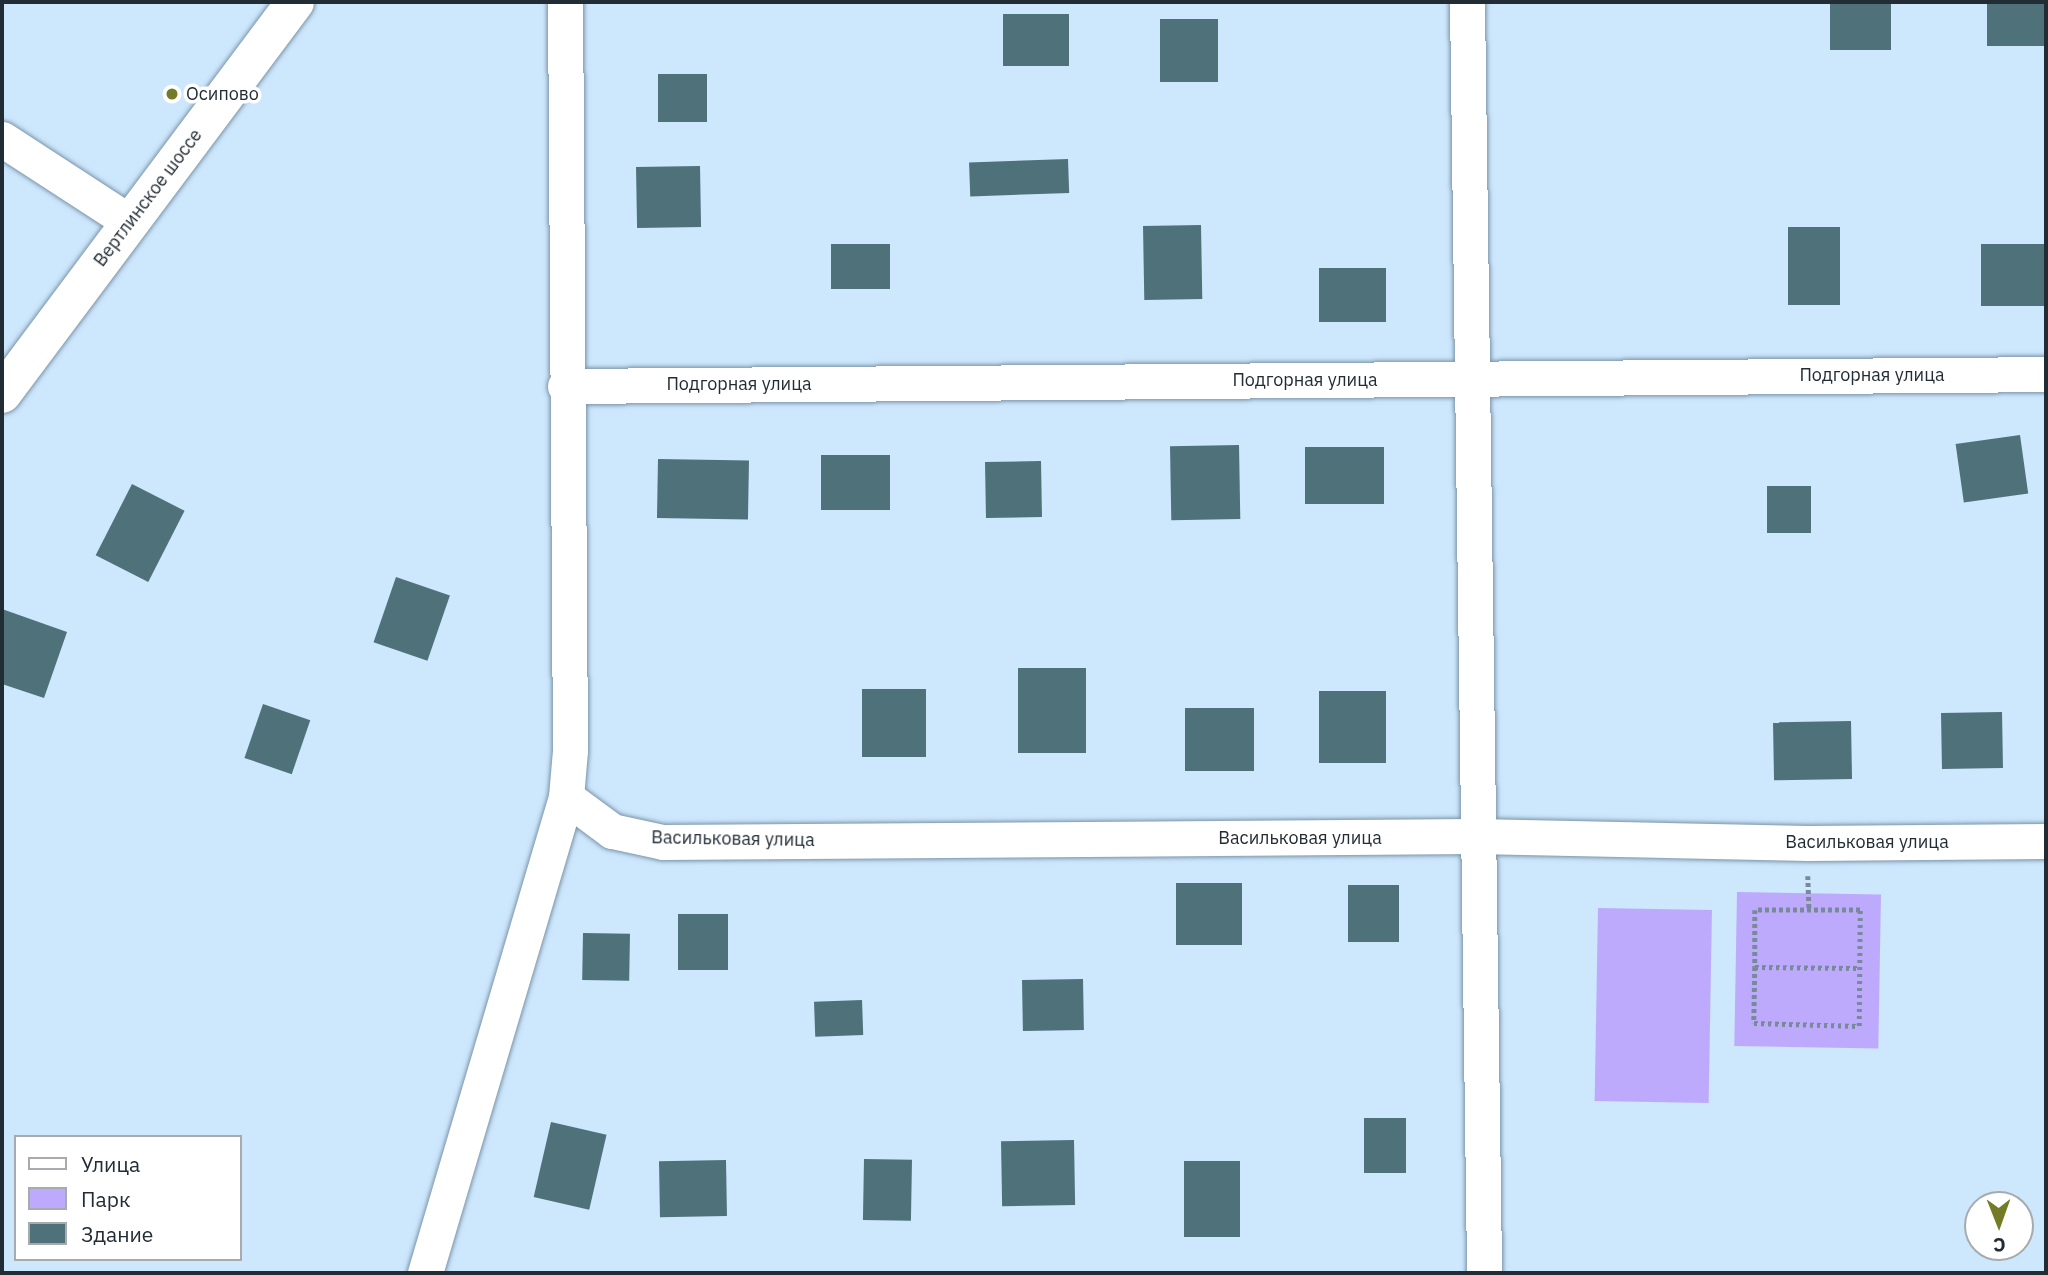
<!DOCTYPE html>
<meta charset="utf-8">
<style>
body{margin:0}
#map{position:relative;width:2048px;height:1275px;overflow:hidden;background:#cde7fd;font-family:"IBM Plex Sans",sans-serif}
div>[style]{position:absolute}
.green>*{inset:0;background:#beaafc;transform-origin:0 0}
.building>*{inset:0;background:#4f717a;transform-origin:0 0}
.path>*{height:4.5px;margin-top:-2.25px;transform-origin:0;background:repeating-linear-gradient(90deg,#788a99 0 3.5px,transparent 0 7px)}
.roads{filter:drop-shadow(0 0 2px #7b94a8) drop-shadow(0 0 2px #7b94a8)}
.street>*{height:35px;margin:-17.5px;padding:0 17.5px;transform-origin:17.5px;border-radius:17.5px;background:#fff}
.secondary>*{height:38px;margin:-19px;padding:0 19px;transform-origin:19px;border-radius:19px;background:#fff}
.dots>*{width:19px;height:19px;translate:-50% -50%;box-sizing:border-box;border:4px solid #fff;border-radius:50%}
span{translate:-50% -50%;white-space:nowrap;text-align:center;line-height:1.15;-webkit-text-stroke:7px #fff;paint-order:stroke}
.poi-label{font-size:18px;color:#222c34}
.left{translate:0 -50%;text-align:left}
.street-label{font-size:18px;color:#222c34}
.frame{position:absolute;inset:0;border:4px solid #222c34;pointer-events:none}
.legend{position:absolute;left:14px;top:1135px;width:228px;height:126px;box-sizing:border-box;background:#fff;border:2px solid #a7abae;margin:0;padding:9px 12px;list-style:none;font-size:21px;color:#222c34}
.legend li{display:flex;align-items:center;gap:14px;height:35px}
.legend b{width:35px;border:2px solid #a7abae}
.north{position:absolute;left:1964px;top:1191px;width:70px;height:70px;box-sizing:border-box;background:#fff;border:2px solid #a7abae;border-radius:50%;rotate:179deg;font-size:19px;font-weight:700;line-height:28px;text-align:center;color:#222c34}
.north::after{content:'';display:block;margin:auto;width:24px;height:32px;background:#747b26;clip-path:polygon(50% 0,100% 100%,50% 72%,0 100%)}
</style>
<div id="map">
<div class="green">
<div style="left:1737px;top:892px;width:144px;height:154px;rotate:1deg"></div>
<div style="left:1598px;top:908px;width:114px;height:193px;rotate:1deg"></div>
</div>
<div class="building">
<div style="left:1830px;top:2px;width:61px;height:48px"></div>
<div style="left:1987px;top:2px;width:57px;height:44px"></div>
<div style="left:1003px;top:14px;width:66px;height:52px"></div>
<div style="left:1160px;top:19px;width:58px;height:63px"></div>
<div style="left:658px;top:74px;width:49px;height:48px"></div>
<div style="left:1068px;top:159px;width:34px;height:99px;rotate:88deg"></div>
<div style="left:700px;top:166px;width:61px;height:64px;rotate:89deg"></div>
<div style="left:1201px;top:225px;width:74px;height:58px;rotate:89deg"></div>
<div style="left:1788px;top:227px;width:52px;height:78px"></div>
<div style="left:890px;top:244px;width:45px;height:59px;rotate:90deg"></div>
<div style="left:1981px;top:244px;width:63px;height:62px"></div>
<div style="left:1386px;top:268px;width:54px;height:67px;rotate:90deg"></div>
<div style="left:2020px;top:435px;width:59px;height:65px;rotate:82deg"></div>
<div style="left:1239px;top:445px;width:74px;height:69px;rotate:89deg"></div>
<div style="left:1384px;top:447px;width:57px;height:79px;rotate:90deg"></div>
<div style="left:890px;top:455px;width:55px;height:69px;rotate:90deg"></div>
<div style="left:658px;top:459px;width:91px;height:59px;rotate:1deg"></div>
<div style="left:1041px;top:461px;width:56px;height:56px;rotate:89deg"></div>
<div style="left:132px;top:484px;width:59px;height:80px;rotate:27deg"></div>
<div style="left:1767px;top:486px;width:44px;height:47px"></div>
<div style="left:396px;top:577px;width:57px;height:69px;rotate:19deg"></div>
<div style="clip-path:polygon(2px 609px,67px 632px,44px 698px,2px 684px)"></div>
<div style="left:1018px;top:668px;width:68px;height:85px"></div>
<div style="left:862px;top:689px;width:64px;height:68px"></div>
<div style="left:1319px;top:691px;width:67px;height:72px"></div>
<div style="left:263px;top:704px;width:50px;height:57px;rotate:19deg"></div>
<div style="left:1185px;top:708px;width:69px;height:63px"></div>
<div style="left:2002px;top:712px;width:56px;height:61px;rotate:89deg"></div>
<div style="left:1851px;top:721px;width:58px;height:78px;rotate:89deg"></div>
<div style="left:1176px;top:883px;width:66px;height:62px"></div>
<div style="left:1348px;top:885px;width:51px;height:57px"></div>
<div style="left:728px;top:914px;width:56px;height:50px;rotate:90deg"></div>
<div style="left:583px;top:933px;width:47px;height:47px;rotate:1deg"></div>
<div style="left:1083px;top:979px;width:51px;height:61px;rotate:89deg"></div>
<div style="left:862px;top:1000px;width:35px;height:48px;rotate:88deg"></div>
<div style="left:1364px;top:1118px;width:42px;height:55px"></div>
<div style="left:551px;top:1122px;width:57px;height:77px;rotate:13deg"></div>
<div style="left:1074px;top:1140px;width:65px;height:73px;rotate:89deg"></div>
<div style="left:864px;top:1159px;width:48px;height:61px;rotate:1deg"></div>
<div style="left:726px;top:1160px;width:56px;height:67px;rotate:89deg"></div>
<div style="left:1184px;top:1161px;width:56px;height:76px"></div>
</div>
<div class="path">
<div style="left:1808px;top:876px;width:34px;rotate:88deg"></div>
<div style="left:1755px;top:967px;width:56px;rotate:91deg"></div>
<div style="left:1754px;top:1023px;width:105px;rotate:1.6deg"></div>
<div style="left:1859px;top:1026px;width:116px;rotate:-89.5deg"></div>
<div style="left:1860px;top:910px;width:105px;rotate:180deg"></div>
<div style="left:1755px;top:910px;width:57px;rotate:90deg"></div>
<div style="left:1755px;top:967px;width:104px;rotate:0.6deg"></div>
</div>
<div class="roads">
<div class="street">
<div style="left:1467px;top:2px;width:1271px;rotate:89.23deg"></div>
<div style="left:2px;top:139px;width:153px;rotate:33deg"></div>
<div style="left:565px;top:386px;width:1481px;rotate:-0.46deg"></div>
<div style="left:566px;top:797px;width:57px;rotate:36.5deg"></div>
<div style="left:612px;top:831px;width:52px;rotate:12.2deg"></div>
<div style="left:663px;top:842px;width:812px;rotate:-0.42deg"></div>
<div style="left:1475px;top:836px;width:333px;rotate:1.2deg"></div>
<div style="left:1808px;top:843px;width:238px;rotate:-0.5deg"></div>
<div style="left:425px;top:1273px;width:496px;rotate:-73.5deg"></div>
<div style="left:566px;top:797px;width:47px;rotate:-85.1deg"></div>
<div style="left:570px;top:750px;width:748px;rotate:-90.38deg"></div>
</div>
<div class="secondary">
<div style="left:2px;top:394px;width:489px;rotate:-53.2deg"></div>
</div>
</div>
<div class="dots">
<div style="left:172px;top:94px;background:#747b26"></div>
</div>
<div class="poi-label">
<span class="left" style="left:186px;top:94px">Осипово</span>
</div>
<div class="street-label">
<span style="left:148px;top:198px;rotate:-53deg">Вертлинское шоссе</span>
<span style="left:1872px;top:375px">Подгорная улица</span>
<span style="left:1305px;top:380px">Подгорная улица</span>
<span style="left:739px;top:384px">Подгорная улица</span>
<span style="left:1300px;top:838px">Васильковая улица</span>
<span style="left:733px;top:839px;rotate:1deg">Васильковая улица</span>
<span style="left:1867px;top:842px">Васильковая улица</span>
</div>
<div class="frame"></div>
<ul class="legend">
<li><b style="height:9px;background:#fff"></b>Улица</li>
<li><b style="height:19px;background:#beaafc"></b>Парк</li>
<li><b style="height:19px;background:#4f717a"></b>Здание</li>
</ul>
<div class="north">С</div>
</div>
